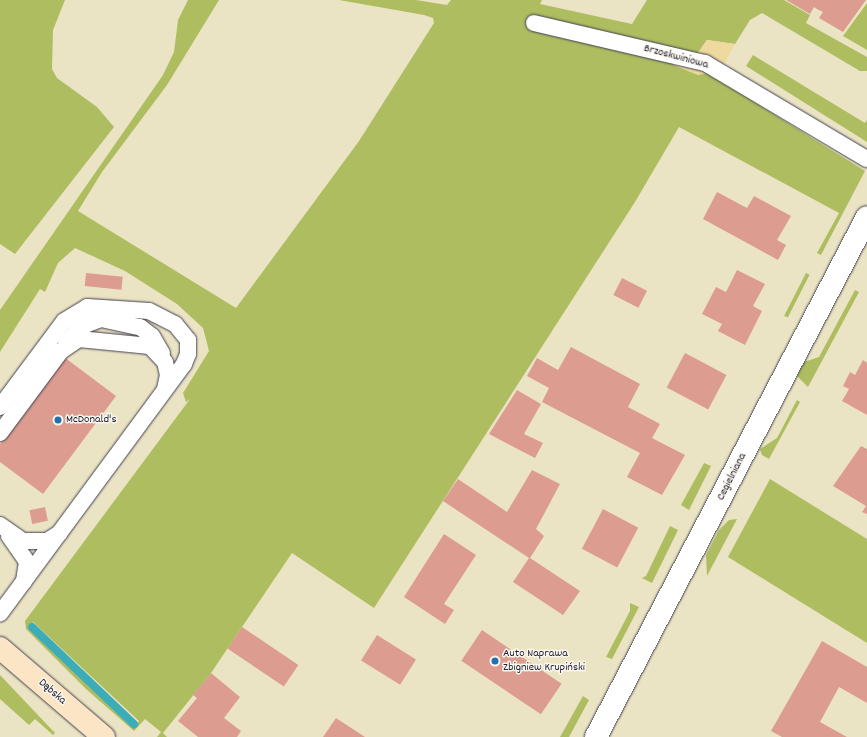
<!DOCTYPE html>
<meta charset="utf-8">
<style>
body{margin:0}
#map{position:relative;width:867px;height:737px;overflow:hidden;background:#ebe4c4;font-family:Dekko,sans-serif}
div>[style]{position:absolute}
.green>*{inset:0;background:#aebd60;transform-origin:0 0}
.sand>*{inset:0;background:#eeda9e}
.stream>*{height:8px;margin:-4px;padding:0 4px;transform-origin:4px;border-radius:4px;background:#3cacb8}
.building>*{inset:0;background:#dc9c8f;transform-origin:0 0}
.roads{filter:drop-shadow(0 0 1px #403f50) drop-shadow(0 0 1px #403f50)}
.lane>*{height:16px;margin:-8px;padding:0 8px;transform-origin:8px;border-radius:8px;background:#fff}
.street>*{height:22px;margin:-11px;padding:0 11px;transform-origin:11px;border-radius:11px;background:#fff}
.secondary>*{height:22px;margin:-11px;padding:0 11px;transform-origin:11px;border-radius:11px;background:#fce5c4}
.dots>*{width:11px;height:11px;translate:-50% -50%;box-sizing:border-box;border:2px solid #fbf7ec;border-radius:50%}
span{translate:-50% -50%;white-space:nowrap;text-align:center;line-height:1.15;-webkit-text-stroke:3px #fbf7ec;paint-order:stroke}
.street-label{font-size:12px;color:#22223b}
.poi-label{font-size:12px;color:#22223b}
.left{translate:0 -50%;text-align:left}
</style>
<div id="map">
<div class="green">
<div style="clip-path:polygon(0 0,65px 0,53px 30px,52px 69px,57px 78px,97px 107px,114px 127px,15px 254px,0 244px)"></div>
<div style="clip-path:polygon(evenodd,188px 0,219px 0,167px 85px,102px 172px,78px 211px,236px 308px,359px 141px,434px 23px,433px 18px,424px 15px,339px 0,416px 0,447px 5px,451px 0,542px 0,540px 4px,632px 24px,647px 0,784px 0,810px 15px,806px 23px,867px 57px,867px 71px,860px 71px,762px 13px,750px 20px,735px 44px,707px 40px,697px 54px,709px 74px,865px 171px,821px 255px,817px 253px,839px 213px,679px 127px,635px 202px,374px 608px,292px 553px,211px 673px,163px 733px,167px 737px,157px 737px,161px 732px,145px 719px,134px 731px,86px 689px,26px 629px,25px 621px,190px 399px,186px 402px,183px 393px,209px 351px,203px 328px,177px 304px,125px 271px,75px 248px,58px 263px,45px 292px,40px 289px,0 352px,0 310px,163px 75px,174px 52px,178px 20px,188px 0,33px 622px,139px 721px,134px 728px,28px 627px,33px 622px)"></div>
<div style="clip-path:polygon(867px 3px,867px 50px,843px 36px)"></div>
<div style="clip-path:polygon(753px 55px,865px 123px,867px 120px,867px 142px,746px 66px)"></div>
<div style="left:806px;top:273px;width:4px;height:48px;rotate:27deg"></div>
<div style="clip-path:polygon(855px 290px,859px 292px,808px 387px,797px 376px,804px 362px,819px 357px)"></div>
<div style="clip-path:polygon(797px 400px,800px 402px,769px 459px,762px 455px,760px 449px,777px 438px)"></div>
<div style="clip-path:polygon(704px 463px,711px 466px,689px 510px,681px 505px)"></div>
<div style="clip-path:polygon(770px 479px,867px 539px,867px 643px,728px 557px)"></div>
<div style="clip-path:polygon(737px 519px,707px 576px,706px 555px,719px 530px,729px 520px)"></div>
<div style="clip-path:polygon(670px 526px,678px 530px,652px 583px,642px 578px,646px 576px)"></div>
<div style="clip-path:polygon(630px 603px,639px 607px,612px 659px,606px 657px,630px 611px)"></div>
<div style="clip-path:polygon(0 675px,55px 733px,53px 735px,35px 719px,29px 725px,0 699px)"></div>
<div style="clip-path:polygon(583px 696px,589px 700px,569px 737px,560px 737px)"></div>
</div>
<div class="sand">
<div style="clip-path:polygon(707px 40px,735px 44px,720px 71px,698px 75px,673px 65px,675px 59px,697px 54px)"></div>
</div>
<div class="stream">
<div style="left:32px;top:627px;width:141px;rotate:43.6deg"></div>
</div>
<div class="building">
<div style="clip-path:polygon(786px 0,866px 0,843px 32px,819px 18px,823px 12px,817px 9px,814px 7px,810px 14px)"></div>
<div style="clip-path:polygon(717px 192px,747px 208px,754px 196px,791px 216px,777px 240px,786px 245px,778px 260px,703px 219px)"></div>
<div style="clip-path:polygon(737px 270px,765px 284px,753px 306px,762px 311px,745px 345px,718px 331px,722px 324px,702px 314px,716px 287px,726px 292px)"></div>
<div style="left:86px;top:273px;width:37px;height:13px;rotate:6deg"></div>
<div style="left:622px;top:278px;width:28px;height:19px;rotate:27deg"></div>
<div style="clip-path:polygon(571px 347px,640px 384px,628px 407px,660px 424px,652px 438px,685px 455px,662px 495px,627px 477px,640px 453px,542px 402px,549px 388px,527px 376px,537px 358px,558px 370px)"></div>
<div style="left:685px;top:353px;width:47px;height:39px;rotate:28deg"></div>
<div style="clip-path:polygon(64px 357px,116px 396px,43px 494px,0 462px,0 444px)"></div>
<div style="clip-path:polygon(863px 360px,867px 363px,867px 415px,842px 401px,849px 389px,843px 386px,850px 372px,855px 375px)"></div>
<div style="clip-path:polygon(517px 390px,541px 404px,524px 434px,543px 443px,535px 458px,489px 434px)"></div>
<div style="clip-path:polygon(861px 446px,867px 449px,867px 514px,862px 512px,866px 506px,833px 486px)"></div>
<div style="clip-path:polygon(532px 470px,560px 484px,536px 529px,544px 536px,530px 558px,580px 591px,563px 615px,513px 582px,529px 558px,443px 501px,458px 479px,507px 512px)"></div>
<div style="left:45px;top:507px;width:14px;height:16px;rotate:78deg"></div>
<div style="left:603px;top:509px;width:40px;height:45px;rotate:28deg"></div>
<div style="clip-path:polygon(444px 534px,476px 555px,444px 604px,454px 610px,445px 624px,404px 597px)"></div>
<div style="left:242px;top:627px;width:68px;height:26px;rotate:34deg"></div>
<div style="left:482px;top:630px;width:96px;height:37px;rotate:34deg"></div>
<div style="left:377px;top:635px;width:46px;height:30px;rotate:32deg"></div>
<div style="clip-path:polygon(822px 641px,867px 667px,867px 703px,839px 687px,820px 722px,847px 737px,782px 737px,771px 731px)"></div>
<div style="clip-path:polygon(211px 673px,240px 697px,224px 718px,241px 731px,237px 737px,198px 737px,178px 721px,197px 698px,193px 695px)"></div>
<div style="clip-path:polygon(336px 718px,365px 737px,323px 737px)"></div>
</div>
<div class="roads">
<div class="lane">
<div style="left:534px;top:23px;width:176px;rotate:13.2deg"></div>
<div style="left:705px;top:63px;width:188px;rotate:30.7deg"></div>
<div style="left:66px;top:344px;width:22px;rotate:-51deg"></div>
<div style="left:80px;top:327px;width:22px;rotate:-21deg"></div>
<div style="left:101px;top:319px;width:40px;rotate:12deg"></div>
<div style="left:140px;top:327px;width:15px;rotate:37deg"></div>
<div style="left:152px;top:336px;width:20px;rotate:60deg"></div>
<div style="left:0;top:407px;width:107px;rotate:-53.3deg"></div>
<div style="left:64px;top:321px;width:27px;rotate:-31deg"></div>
<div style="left:87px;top:307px;width:62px;rotate:3.7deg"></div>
<div style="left:149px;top:311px;width:29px;rotate:27deg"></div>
<div style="left:175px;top:324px;width:21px;rotate:51deg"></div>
<div style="left:188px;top:340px;width:14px;rotate:90deg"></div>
<div style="left:188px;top:354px;width:11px;rotate:112deg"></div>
<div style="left:184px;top:364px;width:310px;rotate:126.4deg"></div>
<div style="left:0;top:433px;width:102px;rotate:-53.4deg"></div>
<div style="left:61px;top:351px;width:22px;rotate:-34deg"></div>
<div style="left:79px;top:339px;width:71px;rotate:5.6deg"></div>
<div style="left:150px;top:346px;width:22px;rotate:47deg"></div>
<div style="left:165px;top:362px;width:13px;rotate:77deg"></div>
<div style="left:168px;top:375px;width:14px;rotate:102deg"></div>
<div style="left:0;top:525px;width:28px;rotate:35deg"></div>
<div style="left:23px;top:541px;width:24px"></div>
<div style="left:47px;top:541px;width:15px;rotate:-32deg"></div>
<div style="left:9px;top:536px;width:32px;rotate:55deg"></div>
<div style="left:27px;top:562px;width:20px;rotate:99deg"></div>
</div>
<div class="street">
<div style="left:596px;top:737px;width:586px;rotate:-62.47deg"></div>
</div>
<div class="secondary">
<div style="left:0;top:648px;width:137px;rotate:40.6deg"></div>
</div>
</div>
<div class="dots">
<div style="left:58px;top:420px;background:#1f6fb2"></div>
<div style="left:495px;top:661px;background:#1f6fb2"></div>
</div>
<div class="street-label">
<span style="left:676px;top:57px;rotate:15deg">Brzoskwiniowa</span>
<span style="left:732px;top:477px;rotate:-63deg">Cegielniana</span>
<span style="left:52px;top:692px;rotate:41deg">Dąbska</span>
</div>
<div class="poi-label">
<span class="left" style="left:66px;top:420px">McDonald's</span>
<span class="left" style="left:503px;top:661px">Auto Naprawa<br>Zbigniew Krupiński</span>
</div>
</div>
